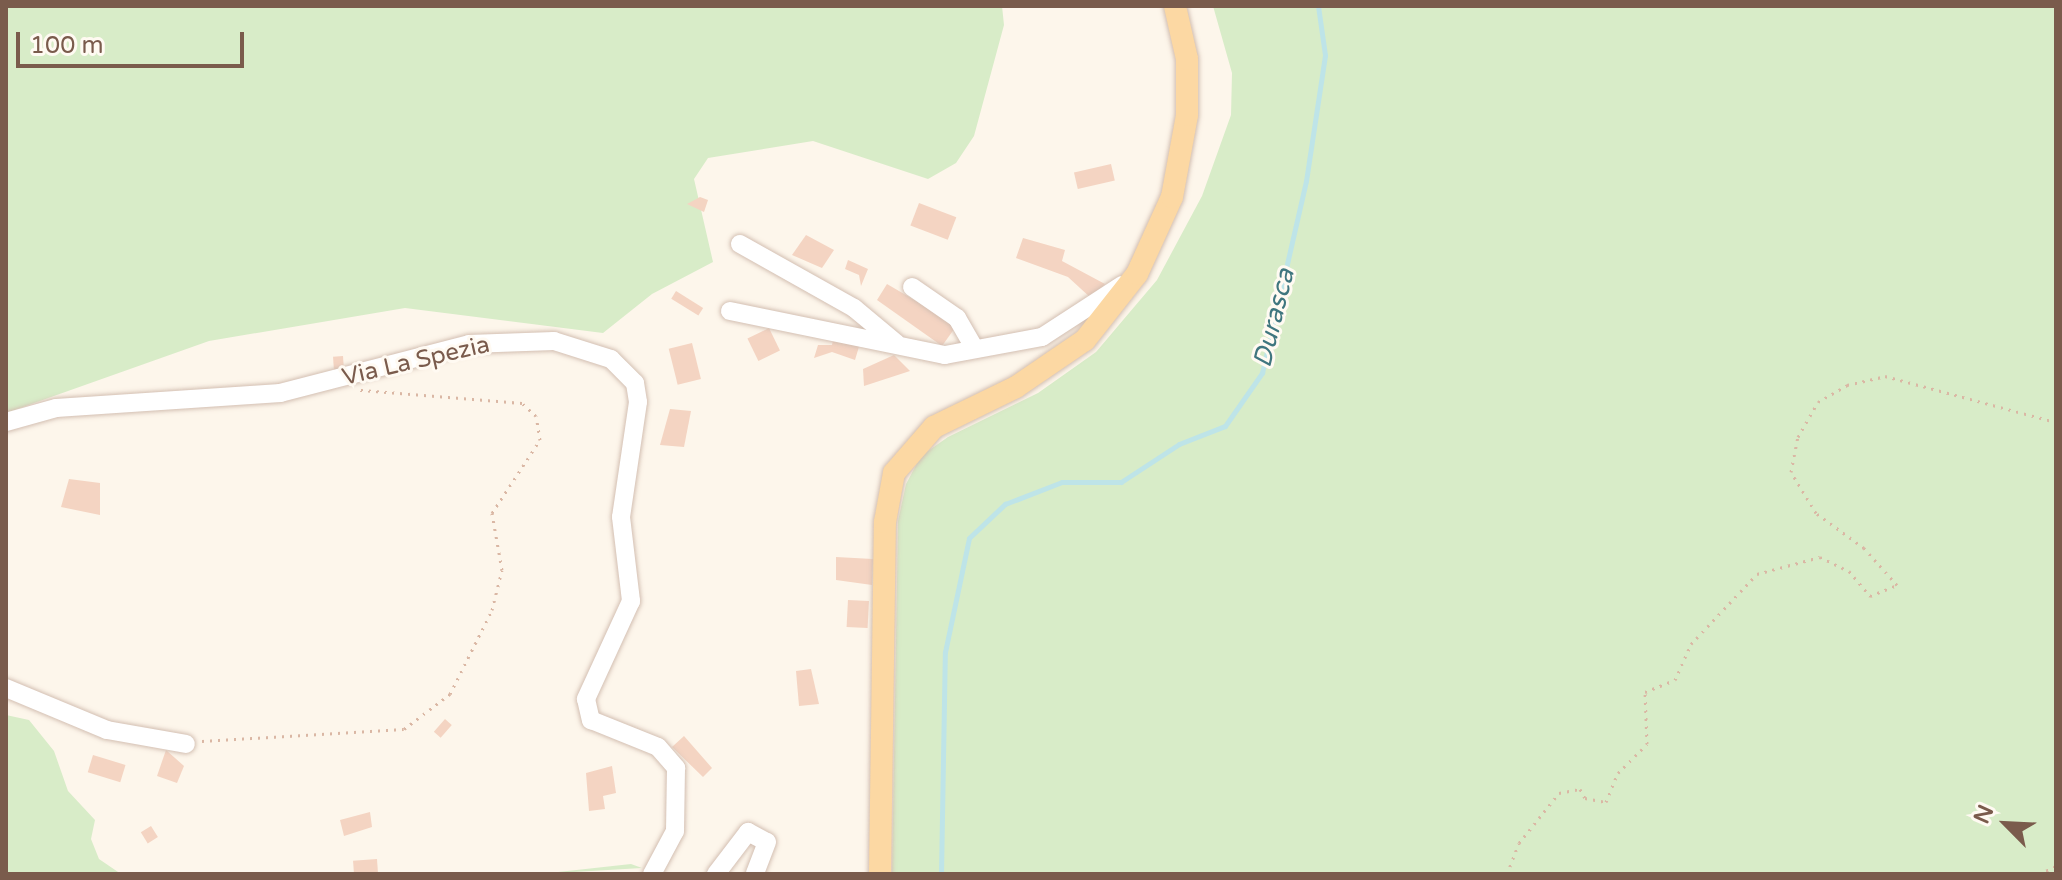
<!DOCTYPE html>
<style>
body{margin:0}
#map{position:relative;width:2062px;height:880px;overflow:hidden;background:#fdf6eb;font-family:"Varela Round",sans-serif}
div>[style]{position:absolute}
.green>*{inset:0;background:#d8ecc8}
.stream>*{height:5px;margin:-2.5px;padding:0 2.5px;transform-origin:2.5px;border-radius:2.5px;background:#bee4e8}
.building>*{inset:0;background:#f4d4c2;transform-origin:0 0}
.path>*{height:3px;margin-top:-1.5px;transform-origin:0;background:repeating-linear-gradient(90deg,#dab7a4 0 2px,transparent 0 8px)}
.roads{filter:drop-shadow(0 0 2px #d3bfb2) drop-shadow(0 0 2px #d3bfb2)}
.minor>*{height:18px;margin:-9px;padding:0 9px;transform-origin:9px;border-radius:9px;background:#fff}
.major>*{height:22px;margin:-11px;padding:0 11px;transform-origin:11px;border-radius:11px;background:#fcd8a3}
span{translate:-50% -50%;white-space:nowrap;text-align:center;line-height:1.15;-webkit-text-stroke:6px #fffaf2;paint-order:stroke}
.street-label{font-size:24px;color:#7a5b4c}
.water-label{font-size:26px;color:#3f767f;font-style:italic}
.frame{position:absolute;inset:0;border:8px solid #7a5b4c;pointer-events:none}
.north{position:absolute;left:1966px;top:784px;width:80px;height:80px;-webkit-text-stroke:6px #fffaf2;paint-order:stroke;rotate:294deg;font-size:22px;font-weight:700;line-height:32px;text-align:center;color:#7a5b4c}
.north::after{content:'';display:block;margin:auto;width:28px;height:36px;background:#7a5b4c;clip-path:polygon(50% 0,100% 100%,50% 72%,0 100%)}
.scale{position:absolute;left:16px;top:32px;width:228px;height:36px;box-sizing:border-box;border:4px solid #7a5b4c;border-top:0;padding-left:10px;font-size:24px;line-height:28px;white-space:nowrap;color:#7a5b4c;-webkit-text-stroke:6px #fffaf2;paint-order:stroke}
</style>
<div id="map">
<div class="green">
<div style="clip-path:polygon(6px 6px,1002px 6px,1004px 25px,974px 136px,956px 163px,928px 179px,813px 141px,708px 158px,694px 179px,713px 262px,652px 294px,603px 333px,405px 308px,209px 341px,6px 413px)"></div>
<div style="clip-path:polygon(1213px 6px,2056px 6px,2056px 874px,892px 874px,898px 521px,906px 484px,921px 456px,948px 437px,1038px 393px,1096px 352px,1157px 280px,1202px 196px,1231px 115px,1232px 73px)"></div>
<div style="clip-path:polygon(6px 715px,29px 720px,54px 751px,68px 791px,95px 820px,91px 839px,99px 859px,121px 874px,6px 874px)"></div>
<div style="clip-path:polygon(631px 864px,642px 868px,540px 874px)"></div>
</div>
<div class="stream">
<div style="left:941px;top:874px;width:222px;rotate:-89deg"></div>
<div style="left:945px;top:652px;width:116px;rotate:-78.1deg"></div>
<div style="left:969px;top:538px;width:50px;rotate:-43.4deg"></div>
<div style="left:1005px;top:504px;width:61px;rotate:-21.1deg"></div>
<div style="left:1062px;top:482px;width:59px"></div>
<div style="left:1121px;top:482px;width:69px;rotate:-33.2deg"></div>
<div style="left:1179px;top:444px;width:49px;rotate:-21.4deg"></div>
<div style="left:1225px;top:426px;width:65px;rotate:-55.1deg"></div>
<div style="left:1262px;top:373px;width:197px;rotate:-77.1deg"></div>
<div style="left:1306px;top:181px;width:127px;rotate:-81.4deg"></div>
<div style="left:1325px;top:55px;width:49px;rotate:-98.1deg"></div>
</div>
<div class="building">
<div style="left:1111px;top:164px;width:17px;height:38px;rotate:77deg"></div>
<div style="clip-path:polygon(700px 197px,708px 200px,704px 212px,687px 204px)"></div>
<div style="left:919px;top:203px;width:40px;height:24px;rotate:21deg"></div>
<div style="clip-path:polygon(806px 235px,834px 250px,822px 268px,792px 255px)"></div>
<div style="clip-path:polygon(1023px 238px,1065px 250px,1062px 261px,1105px 284px,1092px 299px,1068px 277px,1016px 258px)"></div>
<div style="clip-path:polygon(848px 260px,868px 269px,861px 286px,859px 275px,845px 269px)"></div>
<div style="clip-path:polygon(887px 284px,957px 325px,942px 346px,877px 300px)"></div>
<div style="left:676px;top:291px;width:32px;height:9px;rotate:32deg"></div>
<div style="left:769px;top:328px;width:25px;height:24px;rotate:64deg"></div>
<div style="clip-path:polygon(834px 335px,861px 340px,855px 360px,832px 352px,814px 358px,818px 345px,832px 345px)"></div>
<div style="left:692px;top:343px;width:37px;height:24px;rotate:76deg"></div>
<div style="clip-path:polygon(894px 355px,910px 371px,864px 386px,863px 369px)"></div>
<div style="left:343px;top:356px;width:14px;height:10px;rotate:86deg"></div>
<div style="clip-path:polygon(670px 409px,691px 411px,684px 447px,660px 445px)"></div>
<div style="clip-path:polygon(69px 479px,100px 483px,100px 515px,61px 507px)"></div>
<div style="clip-path:polygon(836px 557px,873px 559px,872px 585px,836px 580px)"></div>
<div style="left:848px;top:600px;width:21px;height:27px;rotate:3deg"></div>
<div style="clip-path:polygon(811px 669px,819px 704px,799px 706px,796px 671px)"></div>
<div style="left:445px;top:719px;width:9px;height:17px;rotate:41deg"></div>
<div style="clip-path:polygon(684px 736px,712px 768px,703px 777px,672px 747px)"></div>
<div style="clip-path:polygon(166px 750px,184px 766px,177px 783px,157px 776px)"></div>
<div style="left:93px;top:755px;width:34px;height:18px;rotate:17deg"></div>
<div style="clip-path:polygon(612px 766px,616px 793px,603px 796px,605px 809px,589px 811px,586px 773px)"></div>
<div style="clip-path:polygon(370px 812px,372px 827px,344px 836px,340px 820px)"></div>
<div style="left:151px;top:826px;width:13px;height:12px;rotate:58deg"></div>
<div style="left:377px;top:859px;width:15px;height:24px;rotate:86deg"></div>
</div>
<div class="path">
<div style="left:202px;top:741px;width:202px;rotate:-3.4deg"></div>
<div style="left:404px;top:729px;width:58px;rotate:-37.3deg"></div>
<div style="left:450px;top:694px;width:94px;rotate:-63.4deg"></div>
<div style="left:492px;top:610px;width:41px;rotate:-76deg"></div>
<div style="left:502px;top:570px;width:58px;rotate:-100deg"></div>
<div style="left:492px;top:513px;width:87px;rotate:-56.7deg"></div>
<div style="left:540px;top:440px;width:24px;rotate:-99deg"></div>
<div style="left:536px;top:416px;width:19px;rotate:-137deg"></div>
<div style="left:522px;top:403px;width:164px;rotate:-175.4deg"></div>
<div style="left:1507px;top:874px;width:33px;rotate:-69deg"></div>
<div style="left:1519px;top:843px;width:64px;rotate:-51.3deg"></div>
<div style="left:1559px;top:793px;width:21px;rotate:-11deg"></div>
<div style="left:1580px;top:789px;width:10px;rotate:61deg"></div>
<div style="left:1585px;top:798px;width:21px;rotate:11deg"></div>
<div style="left:1606px;top:802px;width:31px;rotate:-68deg"></div>
<div style="left:1618px;top:773px;width:41px;rotate:-45deg"></div>
<div style="left:1647px;top:744px;width:52px;rotate:-92.2deg"></div>
<div style="left:1645px;top:692px;width:32px;rotate:-22deg"></div>
<div style="left:1675px;top:680px;width:39px;rotate:-66deg"></div>
<div style="left:1691px;top:644px;width:96px;rotate:-46.7deg"></div>
<div style="left:1757px;top:574px;width:65px;rotate:-15.1deg"></div>
<div style="left:1820px;top:557px;width:32px;rotate:26deg"></div>
<div style="left:1849px;top:571px;width:33px;rotate:50deg"></div>
<div style="left:1870px;top:596px;width:29px;rotate:-22deg"></div>
<div style="left:1897px;top:585px;width:50px;rotate:-131.7deg"></div>
<div style="left:1864px;top:548px;width:59px;rotate:-143.9deg"></div>
<div style="left:1816px;top:513px;width:48px;rotate:-121.4deg"></div>
<div style="left:1791px;top:472px;width:36px;rotate:-79deg"></div>
<div style="left:1798px;top:437px;width:40px;rotate:-60.3deg"></div>
<div style="left:1818px;top:402px;width:34px;rotate:-30deg"></div>
<div style="left:1847px;top:385px;width:39px;rotate:-13deg"></div>
<div style="left:1885px;top:376px;width:177px;rotate:15.1deg"></div>
<div style="left:2039px;top:874px;width:19px;rotate:-25deg"></div>
</div>
<div class="roads">
<div class="minor">
<div style="left:740px;top:244px;width:131px;rotate:29.3deg"></div>
<div style="left:854px;top:308px;width:55px;rotate:39.8deg"></div>
<div style="left:912px;top:287px;width:55px;rotate:34.6deg"></div>
<div style="left:957px;top:318px;width:34px;rotate:60deg"></div>
<div style="left:730px;top:311px;width:219px;rotate:11.6deg"></div>
<div style="left:945px;top:355px;width:99px;rotate:-10.5deg"></div>
<div style="left:1042px;top:337px;width:95px;rotate:-33deg"></div>
<div style="left:6px;top:422px;width:52px;rotate:-15.6deg"></div>
<div style="left:56px;top:408px;width:225px;rotate:-3.8deg"></div>
<div style="left:280px;top:393px;width:195px;rotate:-14.5deg"></div>
<div style="left:469px;top:344px;width:85px;rotate:-2deg"></div>
<div style="left:554px;top:341px;width:60px;rotate:17.5deg"></div>
<div style="left:611px;top:359px;width:34px;rotate:45deg"></div>
<div style="left:635px;top:383px;width:19px;rotate:81deg"></div>
<div style="left:638px;top:402px;width:116px;rotate:98.4deg"></div>
<div style="left:621px;top:517px;width:85px;rotate:83.2deg"></div>
<div style="left:631px;top:601px;width:108px;rotate:114.7deg"></div>
<div style="left:586px;top:699px;width:22px;rotate:77deg"></div>
<div style="left:591px;top:720px;width:72px;rotate:21.9deg"></div>
<div style="left:658px;top:747px;width:28px;rotate:49deg"></div>
<div style="left:676px;top:768px;width:63px;rotate:90.9deg"></div>
<div style="left:675px;top:831px;width:49px;rotate:118.1deg"></div>
<div style="left:6px;top:688px;width:109px;rotate:22.6deg"></div>
<div style="left:107px;top:730px;width:80px;rotate:10deg"></div>
<div style="left:716px;top:874px;width:53px;rotate:-52.7deg"></div>
<div style="left:748px;top:832px;width:21px;rotate:28deg"></div>
<div style="left:767px;top:842px;width:34px;rotate:111deg"></div>
</div>
<div class="major">
<div style="left:880px;top:874px;width:352px;rotate:-89.2deg"></div>
<div style="left:885px;top:522px;width:50px;rotate:-79.6deg"></div>
<div style="left:894px;top:473px;width:61px;rotate:-49deg"></div>
<div style="left:934px;top:427px;width:91px;rotate:-26deg"></div>
<div style="left:1016px;top:387px;width:83px;rotate:-34.3deg"></div>
<div style="left:1085px;top:340px;width:84px;rotate:-51.8deg"></div>
<div style="left:1137px;top:274px;width:85px;rotate:-65.6deg"></div>
<div style="left:1172px;top:197px;width:83px;rotate:-79.6deg"></div>
<div style="left:1187px;top:115px;width:56px;rotate:-90deg"></div>
<div style="left:1187px;top:59px;width:54px;rotate:-102.8deg"></div>
</div>
</div>
<div class="street-label">
<span style="left:416px;top:361px;rotate:-13deg">Via La Spezia</span>
</div>
<div class="water-label">
<span style="left:1274px;top:318px;rotate:-76deg">Durasca</span>
</div>
<div class="frame"></div>
<div class="north">N</div>
<div class="scale">100 m</div>
</div>
